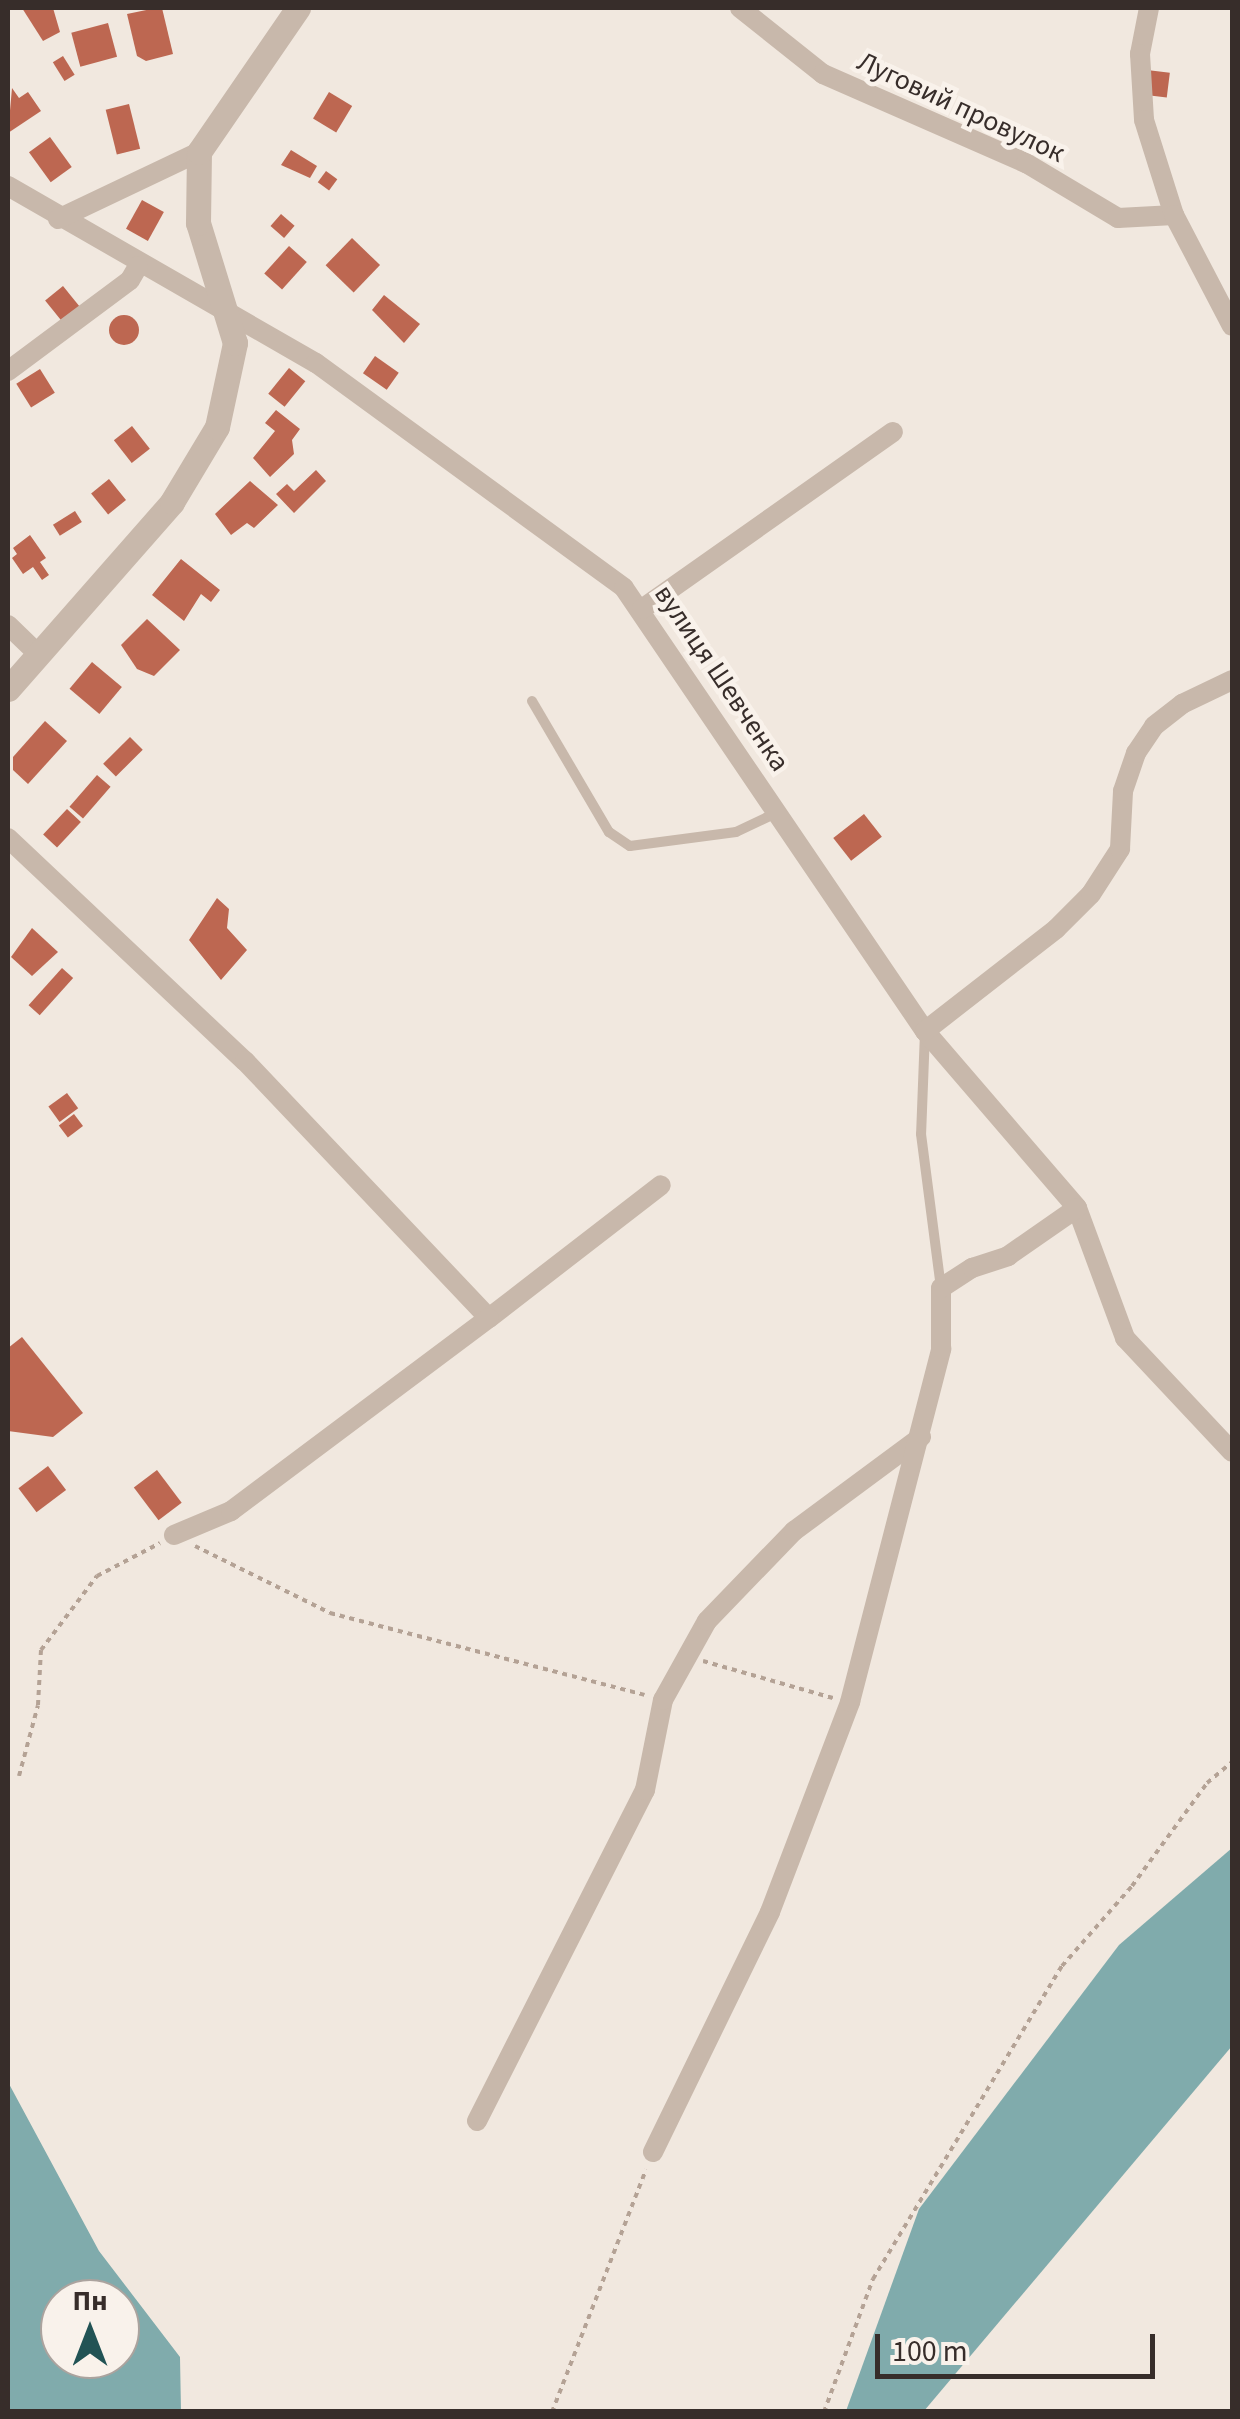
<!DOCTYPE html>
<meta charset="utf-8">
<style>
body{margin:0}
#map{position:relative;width:1240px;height:2419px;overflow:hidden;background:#f1e8df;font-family:"Source Sans 3",sans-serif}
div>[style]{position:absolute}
.water>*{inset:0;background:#80abac}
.building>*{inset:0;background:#bd6751;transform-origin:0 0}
.round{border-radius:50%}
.path>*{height:4px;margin-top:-2px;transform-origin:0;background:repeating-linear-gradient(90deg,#b4a295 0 5px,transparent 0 10px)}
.service>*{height:10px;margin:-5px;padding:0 5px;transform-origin:5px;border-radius:5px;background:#c8b8ab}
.minor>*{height:20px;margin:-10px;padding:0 10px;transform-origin:10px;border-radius:10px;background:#c8b8ab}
.tertiary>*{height:25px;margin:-12.5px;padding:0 12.5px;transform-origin:12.5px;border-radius:12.5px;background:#c8b8ab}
span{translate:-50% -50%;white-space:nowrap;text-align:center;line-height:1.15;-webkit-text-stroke:9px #f9f2eb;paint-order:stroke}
.street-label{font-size:28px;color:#372d2a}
.frame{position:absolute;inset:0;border:10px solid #372d2a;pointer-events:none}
.north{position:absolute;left:40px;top:2279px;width:100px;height:100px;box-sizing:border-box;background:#f9f2eb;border:2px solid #aba39e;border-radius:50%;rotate:0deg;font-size:28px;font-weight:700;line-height:40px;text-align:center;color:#372d2a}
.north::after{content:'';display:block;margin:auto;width:35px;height:45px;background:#225355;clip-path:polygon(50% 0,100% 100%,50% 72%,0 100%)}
.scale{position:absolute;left:875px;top:2334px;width:280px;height:45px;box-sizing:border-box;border:5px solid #372d2a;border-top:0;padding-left:12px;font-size:30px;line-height:35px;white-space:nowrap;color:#372d2a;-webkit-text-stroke:8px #f9f2eb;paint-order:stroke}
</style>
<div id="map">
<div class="water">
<div style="clip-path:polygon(1232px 1848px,1232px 2046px,924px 2411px,846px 2411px,919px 2209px,1119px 1945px)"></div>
<div style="clip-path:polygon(evenodd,8px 2082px,99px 2251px,180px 2357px,181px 2411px,8px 2411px,8px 2082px,60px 2299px,120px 2299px,120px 2359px,60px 2359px,60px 2299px)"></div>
</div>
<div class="building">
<div style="clip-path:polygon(22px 8px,53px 8px,60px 32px,43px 41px)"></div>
<div style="clip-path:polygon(156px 8px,162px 8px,173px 54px,146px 61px,137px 56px,127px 14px)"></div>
<div style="left:108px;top:23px;width:35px;height:38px;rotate:75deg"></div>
<div style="left:63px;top:56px;width:22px;height:12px;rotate:58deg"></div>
<div style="left:1147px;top:70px;width:23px;height:25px;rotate:7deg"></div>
<div style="clip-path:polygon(12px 88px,19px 98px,28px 92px,41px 111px,8px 133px)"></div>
<div style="left:329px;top:92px;width:27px;height:31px;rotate:31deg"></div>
<div style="left:129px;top:104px;width:46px;height:24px;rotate:76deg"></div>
<div style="left:50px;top:137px;width:37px;height:26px;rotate:54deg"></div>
<div style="clip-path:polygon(291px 150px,317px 166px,310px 178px,281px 165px)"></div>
<div style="left:326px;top:171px;width:14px;height:14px;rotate:36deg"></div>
<div style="left:142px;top:200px;width:25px;height:33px;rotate:29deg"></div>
<div style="left:281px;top:214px;width:18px;height:16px;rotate:41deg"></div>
<div style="left:352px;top:238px;width:39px;height:38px;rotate:44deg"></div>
<div style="left:289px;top:246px;width:24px;height:37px;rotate:42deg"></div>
<div style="left:63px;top:286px;width:26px;height:23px;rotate:51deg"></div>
<div style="clip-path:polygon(384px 295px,420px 324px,404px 343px,372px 310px)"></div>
<div class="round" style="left:109px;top:315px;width:30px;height:30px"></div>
<div style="left:375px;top:356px;width:29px;height:21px;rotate:35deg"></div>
<div style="left:289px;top:368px;width:21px;height:33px;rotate:39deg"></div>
<div style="left:40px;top:369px;width:28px;height:28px;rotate:58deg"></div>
<div style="clip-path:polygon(276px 410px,300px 429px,292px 440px,294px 454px,270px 477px,253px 458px,275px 431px,265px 423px)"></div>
<div style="left:132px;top:426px;width:29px;height:23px;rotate:52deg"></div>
<div style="clip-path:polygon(316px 470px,326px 481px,294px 513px,276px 494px,287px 484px,294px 491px)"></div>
<div style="left:109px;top:479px;width:27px;height:23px;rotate:51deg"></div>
<div style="clip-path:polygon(250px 481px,278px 505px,254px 528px,247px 523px,231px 535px,215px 514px)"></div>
<div style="left:75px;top:511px;width:13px;height:26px;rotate:58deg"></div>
<div style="clip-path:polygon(30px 535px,46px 558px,40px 562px,49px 575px,42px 580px,33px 567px,23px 574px,12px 558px,17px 554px,13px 548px)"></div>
<div style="clip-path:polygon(181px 559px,220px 590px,211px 602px,201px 594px,184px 621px,152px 595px)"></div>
<div style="clip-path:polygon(147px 619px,180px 650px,154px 676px,137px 669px,121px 645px)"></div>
<div style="left:92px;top:662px;width:39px;height:35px;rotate:40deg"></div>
<div style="clip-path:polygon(45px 721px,67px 741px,28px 784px,13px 770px,13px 757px)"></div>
<div style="left:130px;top:737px;width:18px;height:38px;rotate:45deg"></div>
<div style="left:97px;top:775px;width:18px;height:42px;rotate:41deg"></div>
<div style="left:67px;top:809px;width:19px;height:35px;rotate:43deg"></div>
<div style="left:864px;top:814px;width:29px;height:39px;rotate:52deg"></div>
<div style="clip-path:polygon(217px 898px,229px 909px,227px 928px,247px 950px,221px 980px,189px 940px)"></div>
<div style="clip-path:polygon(32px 928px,58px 952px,32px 976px,11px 957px)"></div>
<div style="left:62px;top:968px;width:15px;height:50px;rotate:42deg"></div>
<div style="left:67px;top:1093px;width:19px;height:23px;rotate:54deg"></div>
<div style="left:74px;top:1114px;width:15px;height:19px;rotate:53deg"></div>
<div style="clip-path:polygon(22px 1337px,83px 1413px,53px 1437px,8px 1431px,8px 1348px)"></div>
<div style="left:48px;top:1466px;width:30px;height:37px;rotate:53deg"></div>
<div style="left:157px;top:1470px;width:41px;height:29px;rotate:53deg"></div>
</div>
<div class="path">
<div style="left:195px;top:1546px;width:151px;rotate:26.4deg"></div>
<div style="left:330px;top:1613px;width:325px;rotate:14.6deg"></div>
<div style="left:703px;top:1661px;width:135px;rotate:15.9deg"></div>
<div style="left:19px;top:1776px;width:73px;rotate:-75deg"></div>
<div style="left:38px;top:1705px;width:55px;rotate:-86.9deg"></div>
<div style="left:41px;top:1650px;width:93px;rotate:-52.9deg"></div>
<div style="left:97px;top:1576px;width:71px;rotate:-27.6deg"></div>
<div style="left:552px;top:2412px;width:260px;rotate:-68.8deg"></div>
<div style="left:824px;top:2412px;width:142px;rotate:-69.8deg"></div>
<div style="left:873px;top:2279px;width:366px;rotate:-58.9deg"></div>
<div style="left:1062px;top:1966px;width:106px;rotate:-48.8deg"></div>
<div style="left:1132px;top:1886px;width:127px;rotate:-53.9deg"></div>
<div style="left:1207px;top:1783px;width:33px;rotate:-40deg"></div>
</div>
<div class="service">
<div style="left:532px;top:701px;width:152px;rotate:59.6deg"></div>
<div style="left:609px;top:832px;width:25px;rotate:34deg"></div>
<div style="left:630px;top:846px;width:107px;rotate:-7.5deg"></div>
<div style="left:736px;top:832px;width:44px;rotate:-25.4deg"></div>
<div style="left:925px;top:1032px;width:102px;rotate:92.2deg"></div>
<div style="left:921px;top:1134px;width:155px;rotate:82.6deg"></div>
</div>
<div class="minor">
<div style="left:740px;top:8px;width:106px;rotate:38.5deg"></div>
<div style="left:823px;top:74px;width:222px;rotate:23.7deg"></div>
<div style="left:1026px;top:163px;width:107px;rotate:30.9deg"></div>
<div style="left:1118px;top:218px;width:56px;rotate:-3.1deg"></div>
<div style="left:1149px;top:8px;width:47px;rotate:101.1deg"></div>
<div style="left:1140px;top:54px;width:66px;rotate:86.5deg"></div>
<div style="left:1144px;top:120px;width:100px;rotate:72.5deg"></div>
<div style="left:1174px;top:215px;width:125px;rotate:62.4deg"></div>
<div style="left:8px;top:186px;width:355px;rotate:29.9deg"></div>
<div style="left:316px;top:363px;width:381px;rotate:36.1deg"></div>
<div style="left:624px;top:588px;width:536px;rotate:55.81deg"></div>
<div style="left:925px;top:1031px;width:233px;rotate:49.3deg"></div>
<div style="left:1077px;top:1208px;width:139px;rotate:69.7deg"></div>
<div style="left:1125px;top:1338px;width:156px;rotate:46.8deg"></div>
<div style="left:58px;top:219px;width:156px;rotate:-25.4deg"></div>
<div style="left:8px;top:371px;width:152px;rotate:-36.7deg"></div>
<div style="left:130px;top:280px;width:16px;rotate:-60deg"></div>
<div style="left:642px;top:609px;width:307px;rotate:-35.2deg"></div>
<div style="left:8px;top:625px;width:42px;rotate:44deg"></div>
<div style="left:8px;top:838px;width:325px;rotate:43.3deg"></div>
<div style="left:245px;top:1061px;width:354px;rotate:46.5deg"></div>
<div style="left:489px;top:1318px;width:217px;rotate:-37.7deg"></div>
<div style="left:925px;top:1031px;width:166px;rotate:-37.9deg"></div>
<div style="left:1056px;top:929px;width:49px;rotate:-45deg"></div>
<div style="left:1091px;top:894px;width:54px;rotate:-57.2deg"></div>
<div style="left:1120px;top:849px;width:58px;rotate:-87deg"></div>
<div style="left:1123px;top:791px;width:40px;rotate:-71.1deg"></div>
<div style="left:1136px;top:753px;width:32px;rotate:-56deg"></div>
<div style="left:1154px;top:726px;width:36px;rotate:-38deg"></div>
<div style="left:1182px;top:704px;width:55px;rotate:-25.6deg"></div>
<div style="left:174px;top:1535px;width:62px;rotate:-22.8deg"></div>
<div style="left:231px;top:1511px;width:322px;rotate:-36.8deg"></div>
<div style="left:477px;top:2121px;width:371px;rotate:-63.1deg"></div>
<div style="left:645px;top:1790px;width:92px;rotate:-78.7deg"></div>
<div style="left:663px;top:1700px;width:90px;rotate:-60.9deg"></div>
<div style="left:707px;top:1621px;width:125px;rotate:-46deg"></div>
<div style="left:794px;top:1531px;width:158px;rotate:-36.5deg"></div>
<div style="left:653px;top:2152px;width:267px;rotate:-64deg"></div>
<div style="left:770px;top:1912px;width:225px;rotate:-69.1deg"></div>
<div style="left:850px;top:1702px;width:365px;rotate:-75.5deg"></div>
<div style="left:941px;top:1349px;width:61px;rotate:-90deg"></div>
<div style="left:941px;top:1288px;width:37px;rotate:-33deg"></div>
<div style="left:972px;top:1268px;width:38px;rotate:-18deg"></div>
<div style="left:1008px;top:1256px;width:84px;rotate:-34.8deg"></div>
</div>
<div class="tertiary">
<div style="left:8px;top:689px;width:249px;rotate:-48.7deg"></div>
<div style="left:172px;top:502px;width:87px;rotate:-59deg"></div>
<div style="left:217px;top:427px;width:86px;rotate:-77.9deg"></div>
<div style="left:235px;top:343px;width:126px;rotate:-107.1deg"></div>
<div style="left:198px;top:223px;width:71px;rotate:-89.2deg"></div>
<div style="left:199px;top:152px;width:175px;rotate:-55.5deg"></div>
</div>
<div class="street-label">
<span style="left:961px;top:107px;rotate:25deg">Луговий провулок</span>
<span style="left:722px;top:678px;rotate:56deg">вулиця Шевченка</span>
</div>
<div class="frame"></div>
<div class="north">Пн</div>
<div class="scale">100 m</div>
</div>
